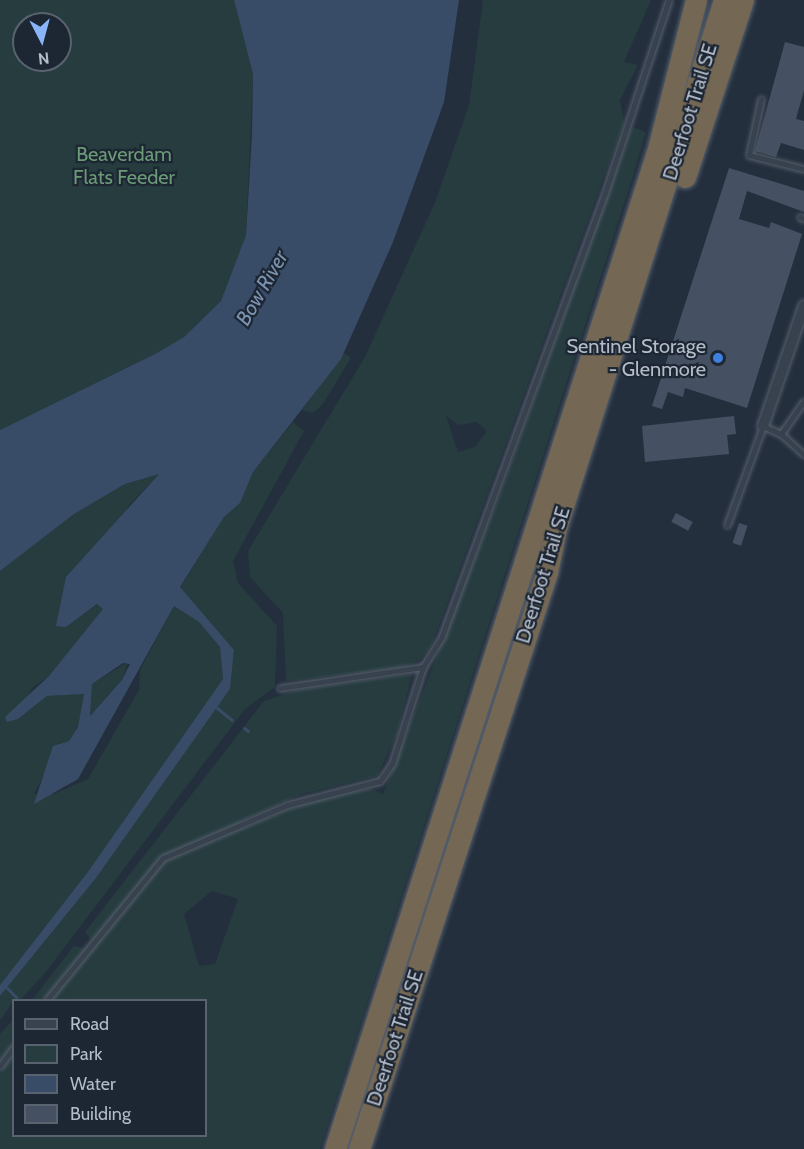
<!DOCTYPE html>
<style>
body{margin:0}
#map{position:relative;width:804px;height:1149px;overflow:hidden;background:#242f3e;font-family:Cabin,sans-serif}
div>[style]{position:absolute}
.green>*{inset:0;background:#263c3f}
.water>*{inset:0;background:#394c67}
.stream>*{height:3px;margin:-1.5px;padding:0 1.5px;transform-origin:1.5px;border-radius:1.5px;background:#394c67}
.building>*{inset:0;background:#455162;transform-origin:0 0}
.roads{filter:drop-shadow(0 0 2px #565f6c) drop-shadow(0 0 2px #565f6c)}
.lane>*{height:5px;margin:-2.5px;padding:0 2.5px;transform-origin:2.5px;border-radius:2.5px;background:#38414e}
.street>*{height:10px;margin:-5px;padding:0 5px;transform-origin:5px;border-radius:5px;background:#38414e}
.highway>*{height:21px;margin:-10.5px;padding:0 10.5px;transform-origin:10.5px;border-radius:10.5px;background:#746855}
.dots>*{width:16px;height:16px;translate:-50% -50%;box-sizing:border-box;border:3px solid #1d2633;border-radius:50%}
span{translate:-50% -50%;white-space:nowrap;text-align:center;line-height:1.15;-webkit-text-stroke:4.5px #1d2633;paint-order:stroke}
.street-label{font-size:20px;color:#b4bcc9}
.park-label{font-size:20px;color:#6b9a76}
.poi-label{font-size:20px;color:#b4bcc9}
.right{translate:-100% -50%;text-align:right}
.water-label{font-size:21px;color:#7c92b1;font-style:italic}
.legend{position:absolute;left:12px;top:999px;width:195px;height:138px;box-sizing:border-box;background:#1d2633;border:2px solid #59626f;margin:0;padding:8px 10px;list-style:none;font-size:18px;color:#b4bcc9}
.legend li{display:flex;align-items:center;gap:12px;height:30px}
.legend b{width:30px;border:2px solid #59626f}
.north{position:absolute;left:12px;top:12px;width:60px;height:60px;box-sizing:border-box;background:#1d2633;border:2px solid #59626f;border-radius:50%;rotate:174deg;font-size:16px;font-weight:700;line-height:24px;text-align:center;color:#b4bcc9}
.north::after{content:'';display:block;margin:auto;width:21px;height:27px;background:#8ab4f8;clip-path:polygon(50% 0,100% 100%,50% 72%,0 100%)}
</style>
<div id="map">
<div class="green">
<div style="clip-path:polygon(evenodd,0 0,234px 0,253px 74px,246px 235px,221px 301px,184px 337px,155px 354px,0 430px,0 0,24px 24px,60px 24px,60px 60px,24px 60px,24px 24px)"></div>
<div style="clip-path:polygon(evenodd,483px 0,651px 0,624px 62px,638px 65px,620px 100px,624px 122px,432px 644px,420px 660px,400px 668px,286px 681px,283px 613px,250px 577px,248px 551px,365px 357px,436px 200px,469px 105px,483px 0,446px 416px,458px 425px,477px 422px,487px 431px,475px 447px,458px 452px,446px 416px)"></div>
<div style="clip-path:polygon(evenodd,632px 127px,646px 132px,632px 179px,320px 1149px,0 1149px,0 1034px,13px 1020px,14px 1136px,206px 1136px,206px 1000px,32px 1000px,74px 946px,84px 948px,91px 940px,85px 932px,264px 701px,297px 690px,412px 674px,397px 735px,377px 776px,302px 794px,240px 821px,243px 829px,306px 801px,371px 789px,383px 794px,500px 495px,632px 127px,212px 891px,238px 899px,215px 964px,199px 966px,184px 914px,212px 891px)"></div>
<div style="clip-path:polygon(344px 353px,351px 358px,323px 404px,313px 413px,302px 410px)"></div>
<div style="clip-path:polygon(293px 422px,304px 431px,233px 561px,238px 583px,277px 626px,275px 687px,245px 709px,45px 973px,20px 1000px,14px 1000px,0 1021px,0 996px,96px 878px,230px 689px,234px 650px,180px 588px,224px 517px,240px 503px,253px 472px)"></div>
<div style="clip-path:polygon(160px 473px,129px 505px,66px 627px,98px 604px,104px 609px,49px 676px,32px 688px,18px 719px,47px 696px,84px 694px,78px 727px,69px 741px,53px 746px,51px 762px,34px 794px,54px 794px,88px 779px,139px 690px,140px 670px,174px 606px,199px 622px,220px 647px,223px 679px,87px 873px,0 985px,0 571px,74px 514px,125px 484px)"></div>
<div style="clip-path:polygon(128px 662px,122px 680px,90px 716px,92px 684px)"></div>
</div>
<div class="water">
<div style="clip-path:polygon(evenodd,234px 0,459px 0,444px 102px,393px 242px,341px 359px,253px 472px,240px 503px,224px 517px,180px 587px,234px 650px,230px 689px,96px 878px,0 996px,0 985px,87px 873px,223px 679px,220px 647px,199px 622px,174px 606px,78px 779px,34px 804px,53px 746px,69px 741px,78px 727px,84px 694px,47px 696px,18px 719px,7px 722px,5px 717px,49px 676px,103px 609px,97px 604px,66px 627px,56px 626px,66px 577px,159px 474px,125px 484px,74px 514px,0 571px,0 430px,155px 354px,184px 337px,221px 301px,246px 235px,252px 135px,253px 74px,234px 0,123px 663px,130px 664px,122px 680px,90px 716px,92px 684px,123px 663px)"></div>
</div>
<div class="stream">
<div style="left:217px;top:708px;width:19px;rotate:39deg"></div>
<div style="left:244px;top:728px;width:5px;rotate:37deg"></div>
<div style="left:7px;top:988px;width:13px;rotate:45deg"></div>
</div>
<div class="building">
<div style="clip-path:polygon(785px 42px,804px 47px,804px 90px,796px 119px,804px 121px,804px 150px,781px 143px,776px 157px,755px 151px)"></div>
<div style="clip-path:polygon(729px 168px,804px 191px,804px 212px,747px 191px,739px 219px,769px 228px,771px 222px,802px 234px,747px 408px,685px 388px,683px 397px,668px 392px,662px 409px,652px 406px)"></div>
<div style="clip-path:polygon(734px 416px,736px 434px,727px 435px,729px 454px,645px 462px,642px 426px)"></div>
<div style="left:676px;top:513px;width:19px;height:10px;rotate:28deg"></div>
<div style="left:739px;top:523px;width:9px;height:21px;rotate:18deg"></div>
</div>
<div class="roads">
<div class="lane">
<div style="left:761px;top:99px;width:57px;rotate:102.1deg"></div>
<div style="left:749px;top:155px;width:57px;rotate:14.3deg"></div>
<div style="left:800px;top:217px;width:4px;rotate:27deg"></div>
<div style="left:781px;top:434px;width:40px;rotate:-55.1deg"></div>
<div style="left:727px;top:525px;width:105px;rotate:-70deg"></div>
<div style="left:763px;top:426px;width:20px;rotate:24deg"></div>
<div style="left:781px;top:434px;width:31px;rotate:42deg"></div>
<div style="left:280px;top:688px;width:145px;rotate:-8.4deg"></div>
<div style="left:47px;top:1000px;width:183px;rotate:-50.8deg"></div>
<div style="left:163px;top:858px;width:135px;rotate:-23.1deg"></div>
<div style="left:287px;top:805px;width:96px;rotate:-14.5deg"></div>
<div style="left:380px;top:781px;width:21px;rotate:-55deg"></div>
<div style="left:392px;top:764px;width:102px;rotate:-72.3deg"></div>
<div style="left:423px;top:667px;width:36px;rotate:-58deg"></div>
<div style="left:442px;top:636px;width:472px;rotate:-69.8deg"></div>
<div style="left:605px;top:193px;width:203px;rotate:-71.7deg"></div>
<div style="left:0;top:1066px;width:24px;rotate:-54deg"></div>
</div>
<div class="street">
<div style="left:763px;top:426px;width:127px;rotate:-71.1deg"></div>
</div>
<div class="highway">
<div style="left:685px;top:177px;width:186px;rotate:-71.9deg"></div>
<div style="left:335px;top:1149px;width:1051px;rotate:-72.1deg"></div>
<div style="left:658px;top:149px;width:154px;rotate:-75.7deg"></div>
<div style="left:359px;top:1149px;width:607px;rotate:-71.95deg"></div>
<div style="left:547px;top:572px;width:45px;rotate:-78.4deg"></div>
<div style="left:556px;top:528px;width:554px;rotate:-72.35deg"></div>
</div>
</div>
<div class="dots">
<div style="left:718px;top:358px;background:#3f7fe0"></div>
</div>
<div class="street-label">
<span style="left:690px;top:112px;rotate:-73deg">Deerfoot Trail SE</span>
<span style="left:543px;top:575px;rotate:-73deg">Deerfoot Trail SE</span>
<span style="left:395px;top:1038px;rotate:-72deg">Deerfoot Trail SE</span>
</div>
<div class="park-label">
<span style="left:124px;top:166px">Beaverdam<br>Flats Feeder</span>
</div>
<div class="poi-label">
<span class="right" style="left:706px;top:358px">Sentinel Storage<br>- Glenmore</span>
</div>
<div class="water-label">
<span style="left:262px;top:288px;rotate:-60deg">Bow River</span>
</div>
<ul class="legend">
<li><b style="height:8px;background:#38414e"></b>Road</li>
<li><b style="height:16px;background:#263c3f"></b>Park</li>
<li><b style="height:16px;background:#394c67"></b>Water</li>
<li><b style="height:16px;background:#455162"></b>Building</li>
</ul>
<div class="north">N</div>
</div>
